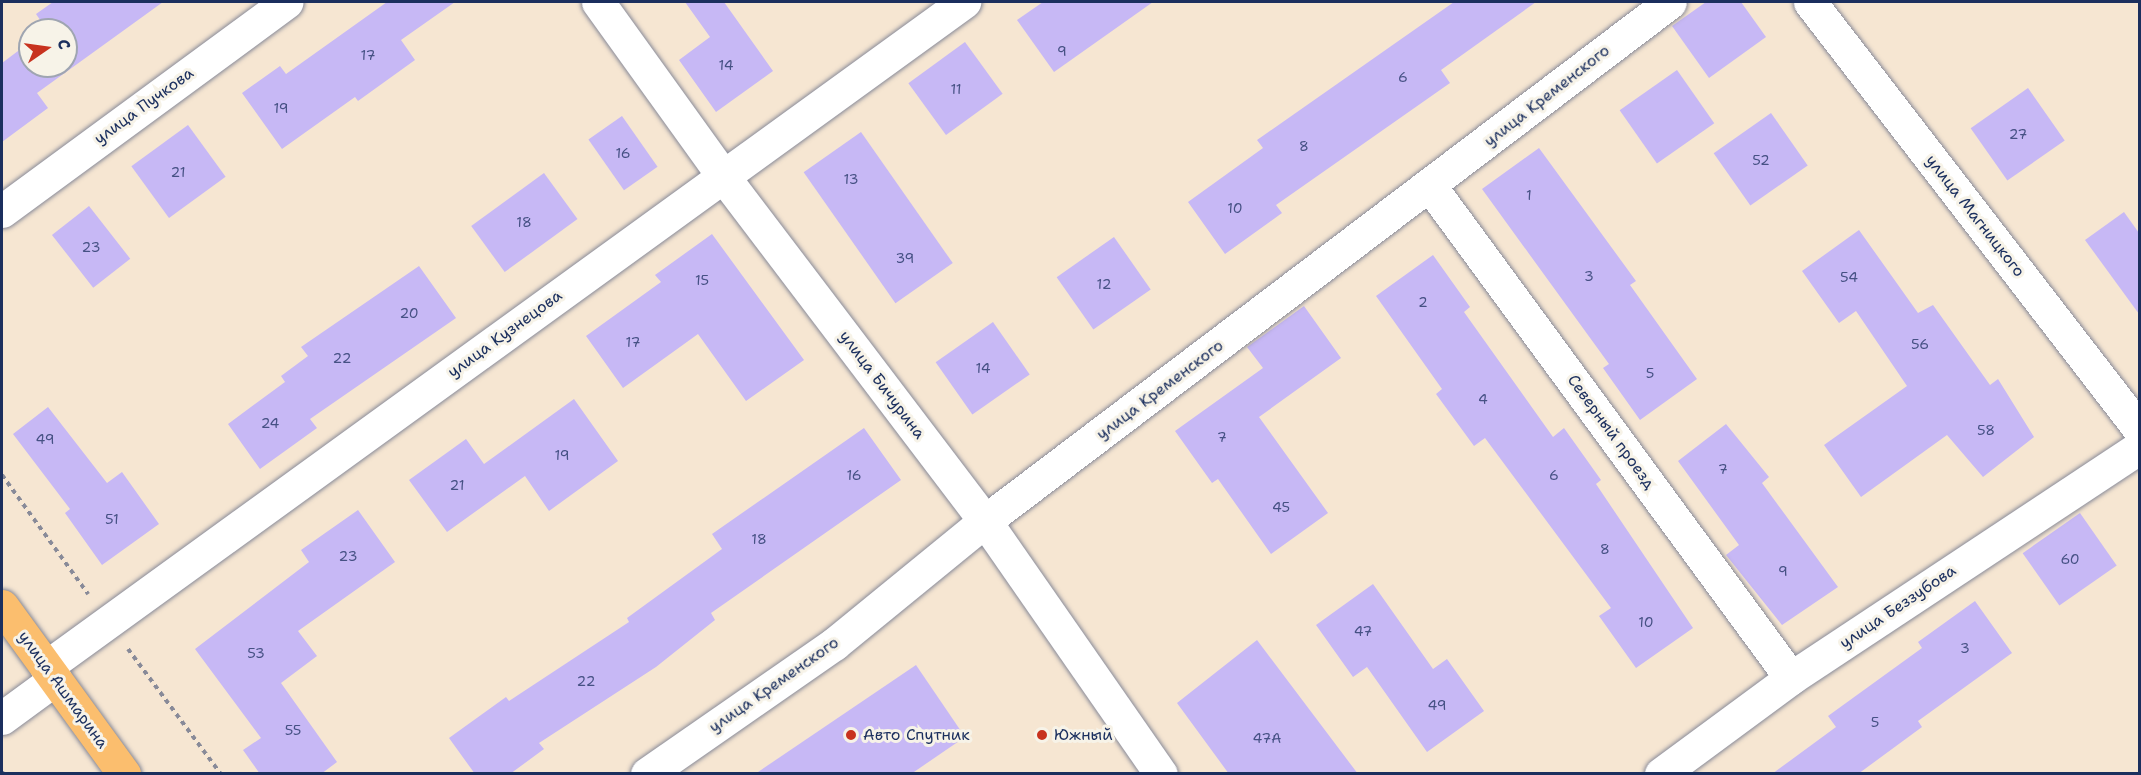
<!DOCTYPE html>
<meta charset="utf-8">
<style>
body{margin:0}
#map{position:relative;width:2141px;height:775px;overflow:hidden;background:#f6e6d2;font-family:"Shantell Sans",sans-serif}
div>[style]{position:absolute}
.building>*{inset:0;background:#c7b8f5;transform-origin:0 0}
.path>*{height:4px;margin-top:-2px;transform-origin:0;background:repeating-linear-gradient(90deg,#888a98 0 4.5px,transparent 0 9px)}
.roads{filter:drop-shadow(0 0 2px #888a98) drop-shadow(0 0 2px #888a98)}
.minor>*{height:33px;margin:-16.5px;padding:0 16.5px;transform-origin:16.5px;border-radius:16.5px;background:#fff}
.major>*{height:33px;margin:-16.5px;padding:0 16.5px;transform-origin:16.5px;border-radius:16.5px;background:#fbbe6e}
.dots>*{width:16px;height:16px;translate:-50% -50%;box-sizing:border-box;border:3px solid #f7f3e8;border-radius:50%}
span{translate:-50% -50%;white-space:nowrap;text-align:center;line-height:1.15;-webkit-text-stroke:6px #f7f3e8;paint-order:stroke}
.number-label{font-size:14px;color:#465184}
.number-label span{-webkit-text-stroke-width:0}
.street-label{font-size:16px;color:#1b2f5e}
.poi-label{font-size:16px;color:#1b2f5e}
.left{translate:0 -50%;text-align:left}
.frame{position:absolute;inset:0;border:3px solid #1b2f5e;pointer-events:none}
.north{position:absolute;left:18px;top:18px;width:60px;height:60px;box-sizing:border-box;background:#f7f3e8;border:2px solid #9fa5b1;border-radius:50%;rotate:77deg;font-size:16px;font-weight:700;line-height:24px;text-align:center;color:#1b2f5e}
.north::after{content:'';display:block;margin:auto;width:21px;height:27px;background:#c8321e;clip-path:polygon(50% 0,100% 100%,50% 72%,0 100%)}
</style>
<div id="map">
<div class="building">
<div style="clip-path:polygon(53px 2px,163px 2px,37px 93px,48px 108px,2px 142px,2px 63px,30px 42px,30px 66px,66px 66px,66px 30px,47px 30px,36px 14px)"></div>
<div style="clip-path:polygon(387px 2px,455px 2px,401px 40px,415px 60px,358px 101px,355px 97px,282px 149px,242px 93px,280px 66px,286px 74px)"></div>
<div style="clip-path:polygon(685px 2px,724px 2px,773px 71px,716px 112px,679px 60px,710px 37px)"></div>
<div style="clip-path:polygon(1043px 2px,1153px 2px,1054px 72px,1017px 20px)"></div>
<div style="clip-path:polygon(1454px 2px,1536px 2px,1441px 70px,1450px 83px,1276px 205px,1282px 213px,1225px 254px,1188px 202px,1263px 148px,1257px 140px)"></div>
<div style="clip-path:polygon(1706px 2px,1741px 2px,1766px 37px,1709px 78px,1672px 26px)"></div>
<div style="left:965px;top:42px;width:64px;height:70px;rotate:54deg"></div>
<div style="left:1677px;top:70px;width:65px;height:70px;rotate:55deg"></div>
<div style="left:2028px;top:88px;width:64px;height:70px;rotate:55deg"></div>
<div style="left:1771px;top:113px;width:64px;height:70px;rotate:55deg"></div>
<div style="left:622px;top:116px;width:62px;height:41px;rotate:55deg"></div>
<div style="left:188px;top:125px;width:64px;height:70px;rotate:54deg"></div>
<div style="left:861px;top:132px;width:160px;height:70px;rotate:55deg"></div>
<div style="clip-path:polygon(1539px 148px,1636px 281px,1630px 285px,1697px 379px,1640px 420px,1603px 368px,1609px 364px,1482px 189px)"></div>
<div style="left:544px;top:173px;width:57px;height:90px;rotate:54deg"></div>
<div style="left:89px;top:206px;width:67px;height:47px;rotate:52deg"></div>
<div style="clip-path:polygon(2124px 212px,2139px 233px,2139px 314px,2085px 240px)"></div>
<div style="clip-path:polygon(1859px 230px,1918px 313px,1933px 305px,1990px 385px,1998px 379px,2034px 437px,1983px 477px,1947px 435px,1861px 497px,1824px 445px,1907px 386px,1856px 311px,1839px 323px,1802px 271px)"></div>
<div style="clip-path:polygon(712px 234px,804px 360px,746px 401px,698px 334px,623px 388px,586px 336px,661px 282px,655px 275px)"></div>
<div style="left:1114px;top:237px;width:64px;height:70px;rotate:55deg"></div>
<div style="clip-path:polygon(1433px 255px,1470px 307px,1464px 312px,1553px 437px,1564px 428px,1601px 480px,1596px 484px,1693px 628px,1636px 668px,1599px 616px,1611px 608px,1485px 438px,1474px 446px,1436px 394px,1442px 389px,1376px 296px)"></div>
<div style="clip-path:polygon(419px 266px,456px 318px,310px 419px,317px 428px,260px 469px,228px 424px,285px 382px,281px 376px,308px 356px,301px 347px)"></div>
<div style="clip-path:polygon(1304px 306px,1341px 358px,1259px 417px,1328px 513px,1271px 554px,1218px 479px,1212px 483px,1175px 431px,1263px 368px,1247px 347px)"></div>
<div style="left:993px;top:322px;width:64px;height:70px;rotate:55deg"></div>
<div style="clip-path:polygon(574px 399px,618px 461px,549px 511px,525px 476px,447px 532px,409px 480px,466px 439px,484px 464px)"></div>
<div style="clip-path:polygon(48px 407px,107px 483px,122px 472px,159px 524px,102px 565px,65px 513px,70px 509px,13px 434px)"></div>
<div style="clip-path:polygon(1726px 424px,1769px 477px,1762px 483px,1838px 587px,1782px 625px,1726px 555px,1739px 545px,1678px 461px)"></div>
<div style="clip-path:polygon(864px 428px,901px 480px,711px 613px,715px 620px,656px 667px,539px 743px,544px 749px,510px 774px,475px 774px,449px 738px,506px 697px,509px 701px,629px 622px,627px 618px,722px 549px,712px 534px)"></div>
<div style="clip-path:polygon(358px 510px,395px 562px,298px 631px,317px 656px,281px 683px,337px 762px,321px 774px,260px 774px,243px 750px,261px 738px,195px 649px,309px 562px,301px 550px)"></div>
<div style="left:2080px;top:513px;width:64px;height:70px;rotate:55deg"></div>
<div style="clip-path:polygon(1373px 584px,1433px 669px,1447px 659px,1484px 711px,1427px 752px,1367px 667px,1353px 677px,1316px 625px)"></div>
<div style="clip-path:polygon(1975px 601px,2012px 653px,1918px 721px,1922px 727px,1858px 774px,1772px 774px,1836px 727px,1828px 716px,1922px 648px,1918px 642px)"></div>
<div style="clip-path:polygon(1257px 640px,1309px 709px,1358px 774px,1229px 774px,1177px 703px)"></div>
<div style="clip-path:polygon(916px 665px,965px 737px,911px 774px,755px 774px)"></div>
</div>
<div class="path">
<div style="left:2px;top:475px;width:147px;rotate:54.1deg"></div>
<div style="left:128px;top:649px;width:156px;rotate:53.4deg"></div>
<div style="left:2px;top:771px;width:3px;rotate:72deg"></div>
</div>
<div class="roads">
<div class="minor">
<div style="left:598px;top:2px;width:214px;rotate:54.3deg"></div>
<div style="left:723px;top:176px;width:433px;rotate:52.8deg"></div>
<div style="left:985px;top:521px;width:308px;rotate:55.2deg"></div>
<div style="left:1810px;top:2px;width:540px;rotate:52.37deg"></div>
<div style="left:1430px;top:186px;width:610px;rotate:53.73deg"></div>
<div style="left:2px;top:211px;width:353px;rotate:-36.3deg"></div>
<div style="left:46px;top:667px;width:1134px;rotate:-35.92deg"></div>
<div style="left:2px;top:718px;width:66px;rotate:-36.3deg"></div>
<div style="left:647px;top:774px;width:228px;rotate:-34.8deg"></div>
<div style="left:834px;top:644px;width:195px;rotate:-39.2deg"></div>
<div style="left:985px;top:521px;width:859px;rotate:-37.15deg"></div>
<div style="left:1661px;top:774px;width:162px;rotate:-36.4deg"></div>
<div style="left:1791px;top:678px;width:419px;rotate:-33.5deg"></div>
</div>
<div class="major">
<div style="left:2px;top:606px;width:208px;rotate:54deg"></div>
</div>
</div>
<div class="dots">
<div style="left:851px;top:735px;background:#c8321e"></div>
<div style="left:1042px;top:735px;background:#c8321e"></div>
</div>
<div class="number-label">
<span style="left:1062px;top:51px">9</span>
<span style="left:368px;top:55px">17</span>
<span style="left:726px;top:65px">14</span>
<span style="left:1403px;top:77px">6</span>
<span style="left:956px;top:89px">11</span>
<span style="left:281px;top:108px">19</span>
<span style="left:2018px;top:134px">27</span>
<span style="left:1304px;top:146px">8</span>
<span style="left:623px;top:153px">16</span>
<span style="left:1761px;top:160px">52</span>
<span style="left:178px;top:172px">21</span>
<span style="left:851px;top:179px">13</span>
<span style="left:1529px;top:195px">1</span>
<span style="left:1235px;top:208px">10</span>
<span style="left:524px;top:222px">18</span>
<span style="left:91px;top:247px">23</span>
<span style="left:905px;top:258px">39</span>
<span style="left:1589px;top:276px">3</span>
<span style="left:1849px;top:277px">54</span>
<span style="left:702px;top:280px">15</span>
<span style="left:1104px;top:284px">12</span>
<span style="left:1423px;top:302px">2</span>
<span style="left:409px;top:313px">20</span>
<span style="left:633px;top:342px">17</span>
<span style="left:1920px;top:344px">56</span>
<span style="left:342px;top:358px">22</span>
<span style="left:983px;top:368px">14</span>
<span style="left:1650px;top:373px">5</span>
<span style="left:1483px;top:399px">4</span>
<span style="left:270px;top:423px">24</span>
<span style="left:1986px;top:430px">58</span>
<span style="left:1222px;top:437px">7</span>
<span style="left:45px;top:439px">49</span>
<span style="left:562px;top:455px">19</span>
<span style="left:1723px;top:469px">7</span>
<span style="left:854px;top:475px">16</span>
<span style="left:1554px;top:475px">6</span>
<span style="left:457px;top:485px">21</span>
<span style="left:1281px;top:507px">45</span>
<span style="left:112px;top:519px">51</span>
<span style="left:759px;top:539px">18</span>
<span style="left:1605px;top:549px">8</span>
<span style="left:348px;top:556px">23</span>
<span style="left:2070px;top:559px">60</span>
<span style="left:1783px;top:571px">9</span>
<span style="left:1646px;top:622px">10</span>
<span style="left:1363px;top:631px">47</span>
<span style="left:1965px;top:648px">3</span>
<span style="left:256px;top:653px">53</span>
<span style="left:586px;top:681px">22</span>
<span style="left:1437px;top:705px">49</span>
<span style="left:1875px;top:722px">5</span>
<span style="left:293px;top:730px">55</span>
<span style="left:1267px;top:738px">47А</span>
</div>
<div class="street-label">
<span style="left:1547px;top:96px;rotate:-38deg">улица Кременского</span>
<span style="left:144px;top:106px;rotate:-36deg">улица Пучкова</span>
<span style="left:1975px;top:216px;rotate:52deg">улица Магницкого</span>
<span style="left:505px;top:334px;rotate:-36deg">улица Кузнецова</span>
<span style="left:882px;top:385px;rotate:53deg">улица Бичурина</span>
<span style="left:1160px;top:390px;rotate:-37deg">улица Кременского</span>
<span style="left:1611px;top:432px;rotate:54deg">Северный проезд</span>
<span style="left:1898px;top:607px;rotate:-34deg">улица Беззубова</span>
<span style="left:774px;top:685px;rotate:-35deg">улица Кременского</span>
<span style="left:63px;top:690px;rotate:54deg">улица Ашмарина</span>
</div>
<div class="poi-label">
<span class="left" style="left:863px;top:735px">Авто Спутник</span>
<span class="left" style="left:1054px;top:735px">Южный</span>
</div>
<div class="frame"></div>
<div class="north">С</div>
</div>
